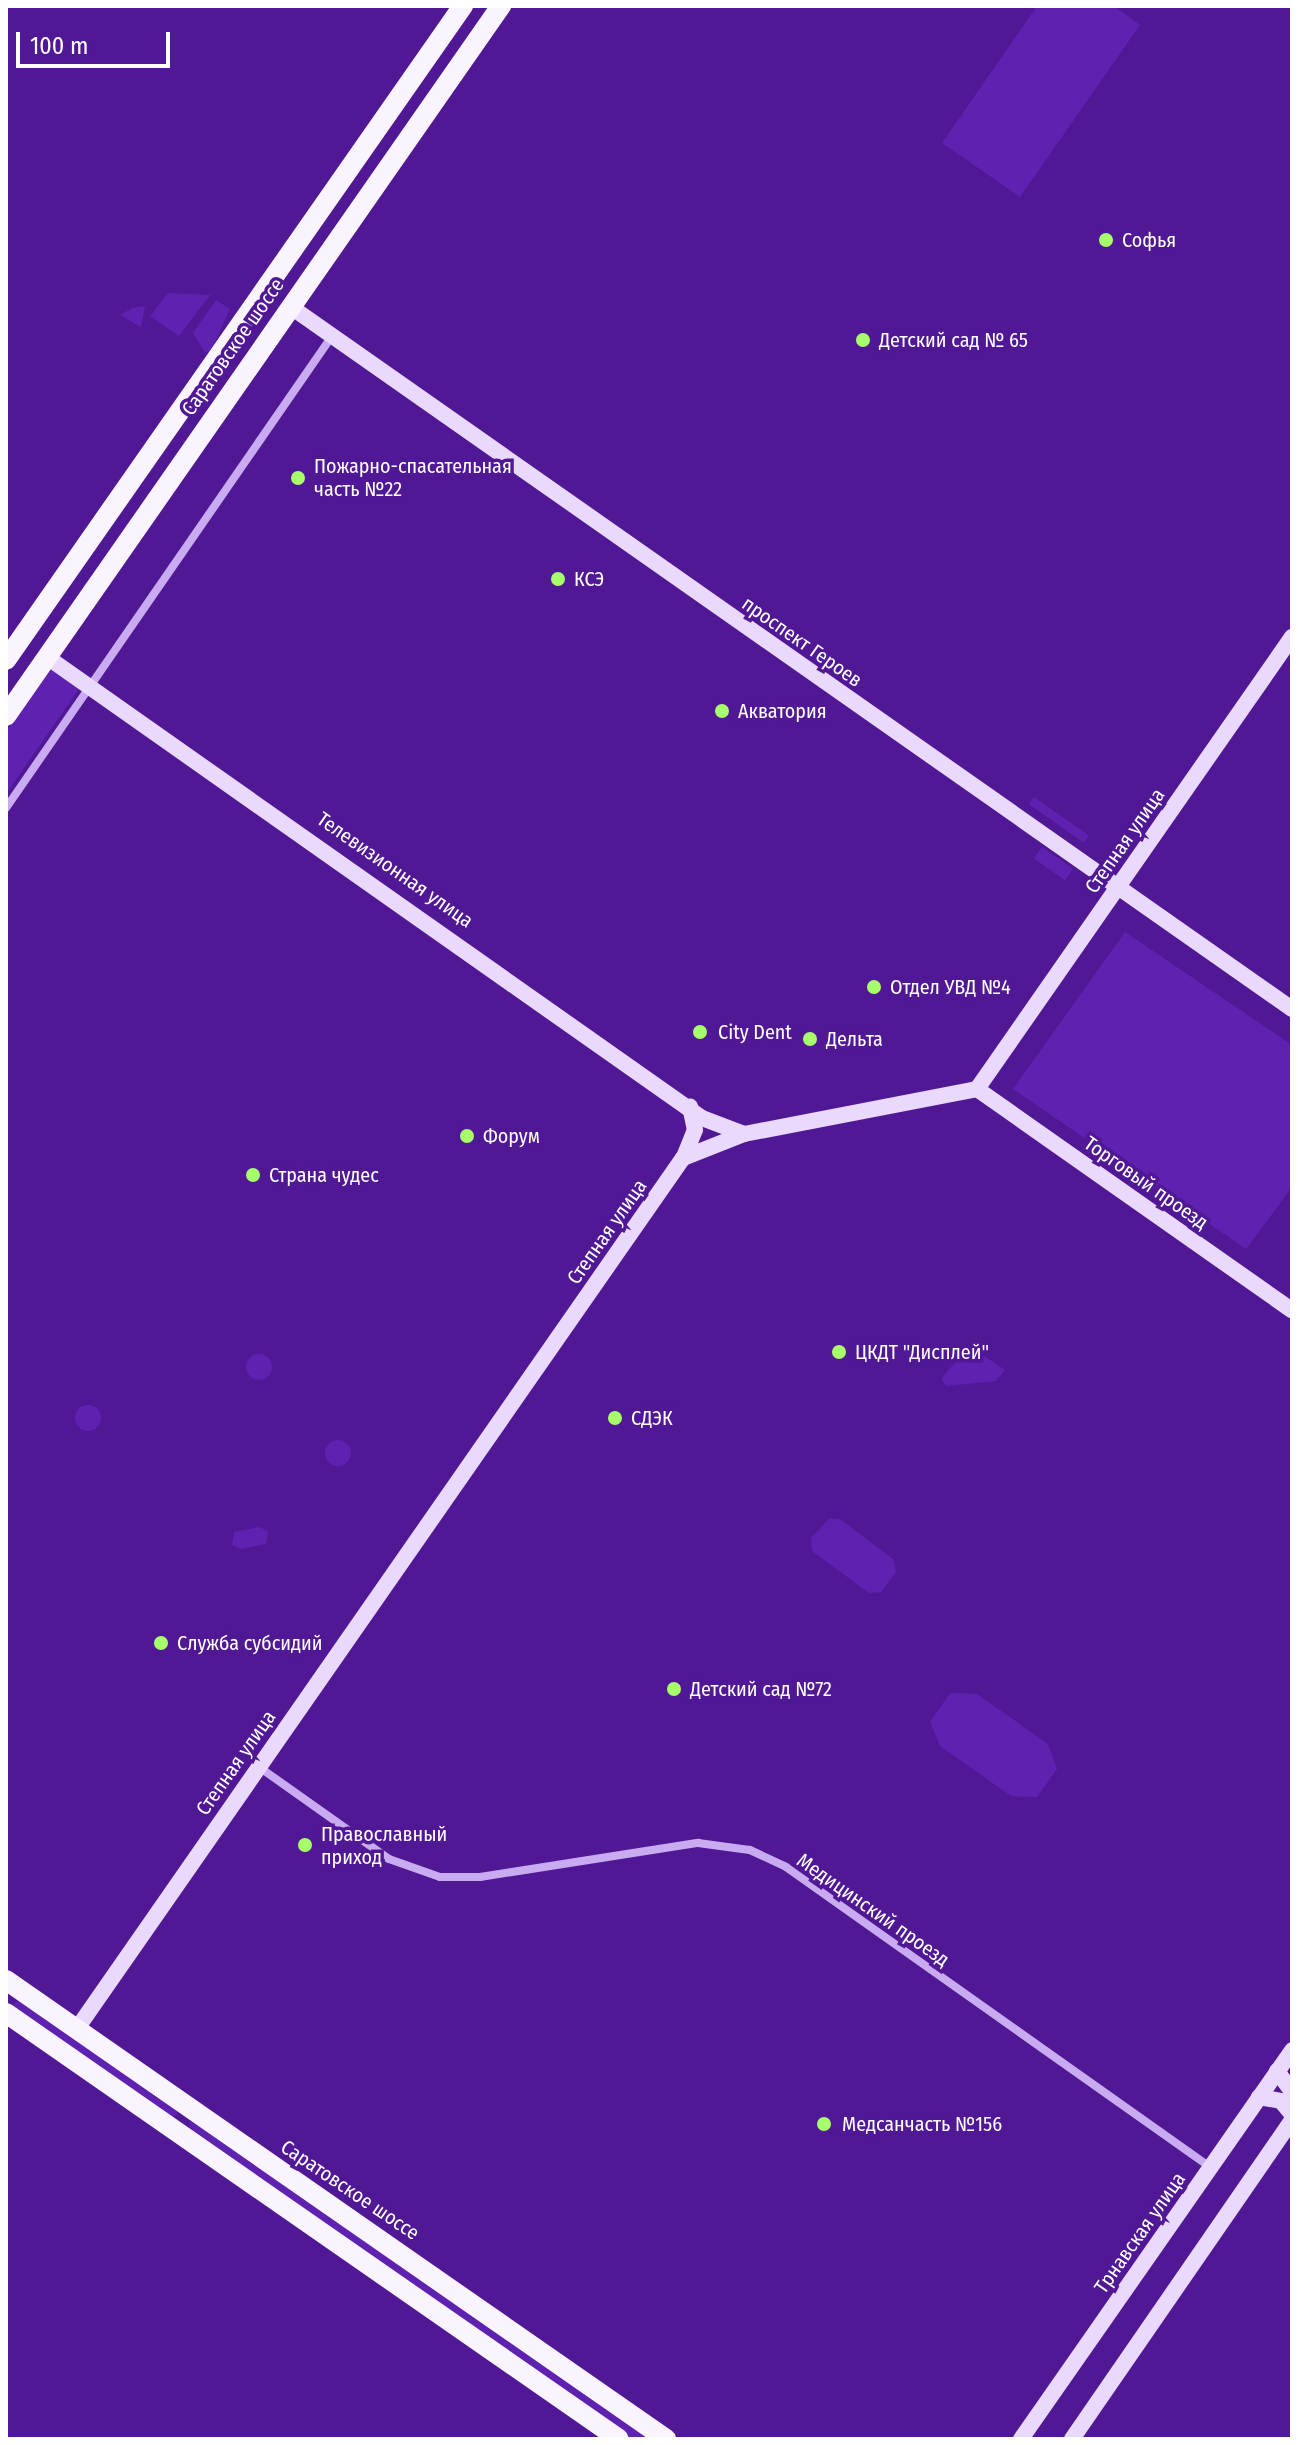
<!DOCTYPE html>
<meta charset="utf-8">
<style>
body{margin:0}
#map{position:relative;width:1298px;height:2445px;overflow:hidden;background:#511896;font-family:"Fira Sans Condensed",sans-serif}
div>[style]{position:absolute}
.green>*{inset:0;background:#5f21b0;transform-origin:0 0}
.round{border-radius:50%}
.street>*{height:8px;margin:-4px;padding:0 4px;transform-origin:4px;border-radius:4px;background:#c9abf1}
.secondary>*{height:16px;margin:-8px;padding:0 8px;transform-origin:8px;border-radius:8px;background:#e9d9fc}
.primary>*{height:20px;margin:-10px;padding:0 10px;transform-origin:10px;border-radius:10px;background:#faf4ff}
.dots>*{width:22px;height:22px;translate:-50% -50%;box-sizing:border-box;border:4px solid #511896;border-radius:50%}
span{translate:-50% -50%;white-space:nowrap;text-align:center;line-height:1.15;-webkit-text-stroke:7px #511896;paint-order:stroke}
.poi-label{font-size:20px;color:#fff}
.left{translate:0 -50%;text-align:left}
.street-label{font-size:20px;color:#fff}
.frame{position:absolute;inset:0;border:8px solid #fff;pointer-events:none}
.scale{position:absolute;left:16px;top:32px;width:154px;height:36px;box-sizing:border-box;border:4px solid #fff;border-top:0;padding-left:10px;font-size:24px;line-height:28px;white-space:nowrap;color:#fff;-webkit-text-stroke:6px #511896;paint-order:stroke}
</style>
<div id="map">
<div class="green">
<div style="clip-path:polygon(1037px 6px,1114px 6px,1140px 25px,1020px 197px,942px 143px)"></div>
<div style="clip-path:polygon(168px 293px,210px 295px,179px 336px,150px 316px)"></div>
<div style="clip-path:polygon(216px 300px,230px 309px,211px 351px,205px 353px,193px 333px)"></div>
<div style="clip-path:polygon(145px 306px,141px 327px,120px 315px,132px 308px)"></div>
<div style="clip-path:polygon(50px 668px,79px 689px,6px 794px,6px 731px)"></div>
<div style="left:1034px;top:797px;width:67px;height:9px;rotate:35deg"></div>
<div style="left:1042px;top:847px;width:38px;height:14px;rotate:35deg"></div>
<div style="clip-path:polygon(1125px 932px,1292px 1045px,1292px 1187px,1246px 1249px,1013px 1089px)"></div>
<div style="clip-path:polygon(978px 1352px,1005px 1370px,996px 1381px,946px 1386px,941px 1379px,963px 1353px)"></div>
<div class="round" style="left:246px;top:1354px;width:26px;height:26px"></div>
<div class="round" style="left:75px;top:1405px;width:26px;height:26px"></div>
<div class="round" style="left:325px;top:1440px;width:26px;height:26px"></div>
<div style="clip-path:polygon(830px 1518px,840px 1519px,893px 1559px,896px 1572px,881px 1592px,869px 1593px,812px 1551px,811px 1538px)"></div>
<div style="clip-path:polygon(259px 1527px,268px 1531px,266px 1544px,241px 1549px,232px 1545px,234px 1532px)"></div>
<div style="clip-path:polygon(950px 1693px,977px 1694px,1048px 1744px,1057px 1769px,1037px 1797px,1011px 1796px,940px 1746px,930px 1722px)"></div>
<div style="clip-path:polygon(20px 1998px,178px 2110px,177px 2114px,173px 2117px,12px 2007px)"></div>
<div style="clip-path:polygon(194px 2120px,655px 2439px,629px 2439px,191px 2133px,189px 2123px)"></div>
</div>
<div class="street">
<div style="left:6px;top:808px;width:574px;rotate:-55.37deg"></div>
<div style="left:259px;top:1767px;width:159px;rotate:35.3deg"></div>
<div style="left:389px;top:1859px;width:54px;rotate:19.4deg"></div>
<div style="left:440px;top:1877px;width:40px"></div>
<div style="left:480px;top:1877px;width:221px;rotate:-8.9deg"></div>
<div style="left:698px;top:1843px;width:52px;rotate:7.7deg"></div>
<div style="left:750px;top:1850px;width:40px;rotate:25deg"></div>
<div style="left:786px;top:1867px;width:519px;rotate:35.28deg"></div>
</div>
<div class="secondary">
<div style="left:291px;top:307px;width:1223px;rotate:35.04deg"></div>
<div style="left:47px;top:657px;width:801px;rotate:35.14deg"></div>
<div style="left:702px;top:1118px;width:45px;rotate:20.9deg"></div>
<div style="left:977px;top:1089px;width:385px;rotate:35.1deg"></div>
<div style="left:684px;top:1157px;width:29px;rotate:-68deg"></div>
<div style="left:695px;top:1130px;width:24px;rotate:-102deg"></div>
<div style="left:76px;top:2030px;width:1062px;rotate:-55.16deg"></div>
<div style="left:683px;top:1158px;width:66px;rotate:-21.5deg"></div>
<div style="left:744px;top:1134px;width:237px;rotate:-10.9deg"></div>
<div style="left:977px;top:1089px;width:551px;rotate:-55.13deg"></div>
<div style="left:1277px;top:2071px;width:26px;rotate:54deg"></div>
<div style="left:1259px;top:2097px;width:22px;rotate:10deg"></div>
<div style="left:1281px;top:2101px;width:17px;rotate:50deg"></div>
<div style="left:1021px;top:2439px;width:474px;rotate:-55.1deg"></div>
<div style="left:1072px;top:2439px;width:388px;rotate:-55.4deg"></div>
</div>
<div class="primary">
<div style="left:6px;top:660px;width:798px;rotate:-55.06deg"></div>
<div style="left:6px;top:716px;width:866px;rotate:-55.12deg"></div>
<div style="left:6px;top:1980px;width:804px;rotate:34.82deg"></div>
<div style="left:6px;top:2013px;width:746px;rotate:34.8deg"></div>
</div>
<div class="dots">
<div style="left:1106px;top:240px;background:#a7ff6a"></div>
<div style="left:863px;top:340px;background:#a7ff6a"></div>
<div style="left:298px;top:478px;background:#a7ff6a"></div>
<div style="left:558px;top:579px;background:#a7ff6a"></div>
<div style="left:722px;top:711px;background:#a7ff6a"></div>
<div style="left:874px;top:987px;background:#a7ff6a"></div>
<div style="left:700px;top:1032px;background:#a7ff6a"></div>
<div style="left:810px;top:1039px;background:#a7ff6a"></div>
<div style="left:467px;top:1136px;background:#a7ff6a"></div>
<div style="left:253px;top:1175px;background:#a7ff6a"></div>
<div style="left:839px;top:1352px;background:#a7ff6a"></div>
<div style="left:615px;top:1418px;background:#a7ff6a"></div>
<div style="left:161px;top:1643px;background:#a7ff6a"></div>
<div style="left:674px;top:1689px;background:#a7ff6a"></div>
<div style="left:305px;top:1845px;background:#a7ff6a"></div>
<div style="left:824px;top:2124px;background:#a7ff6a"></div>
</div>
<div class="poi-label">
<span class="left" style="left:1122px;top:240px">Софья</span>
<span class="left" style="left:879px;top:340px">Детский сад № 65</span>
<span class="left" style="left:314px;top:478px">Пожарно-спасательная<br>часть №22</span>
<span class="left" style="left:574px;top:579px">КСЭ</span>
<span class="left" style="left:738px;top:711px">Акватория</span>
<span class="left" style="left:890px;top:987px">Отдел УВД №4</span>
<span class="left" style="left:718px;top:1032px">City Dent</span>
<span class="left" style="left:826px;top:1039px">Дельта</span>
<span class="left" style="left:483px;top:1136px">Форум</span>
<span class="left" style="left:269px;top:1175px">Страна чудес</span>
<span class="left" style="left:855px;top:1352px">ЦКДТ "Дисплей"</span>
<span class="left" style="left:631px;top:1418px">СДЭК</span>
<span class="left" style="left:177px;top:1643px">Служба субсидий</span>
<span class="left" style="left:690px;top:1689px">Детский сад №72</span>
<span class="left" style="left:321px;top:1846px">Православный<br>приход</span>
<span class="left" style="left:842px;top:2124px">Медсанчасть №156</span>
</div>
<div class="street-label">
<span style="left:233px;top:347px;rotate:-55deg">Саратовское шоссе</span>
<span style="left:802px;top:642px;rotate:35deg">проспект Героев</span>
<span style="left:1125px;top:841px;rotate:-55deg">Степная улица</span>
<span style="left:395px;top:870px;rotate:35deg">Телевизионная улица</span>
<span style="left:1146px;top:1183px;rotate:35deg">Торговый проезд</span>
<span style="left:607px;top:1232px;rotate:-55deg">Степная улица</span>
<span style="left:236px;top:1763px;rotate:-55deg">Степная улица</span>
<span style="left:873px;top:1910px;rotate:35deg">Медицинский проезд</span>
<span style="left:350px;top:2190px;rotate:34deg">Саратовское шоссе</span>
<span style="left:1140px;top:2233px;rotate:-55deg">Трнавская улица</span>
</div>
<div class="frame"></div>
<div class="scale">100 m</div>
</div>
